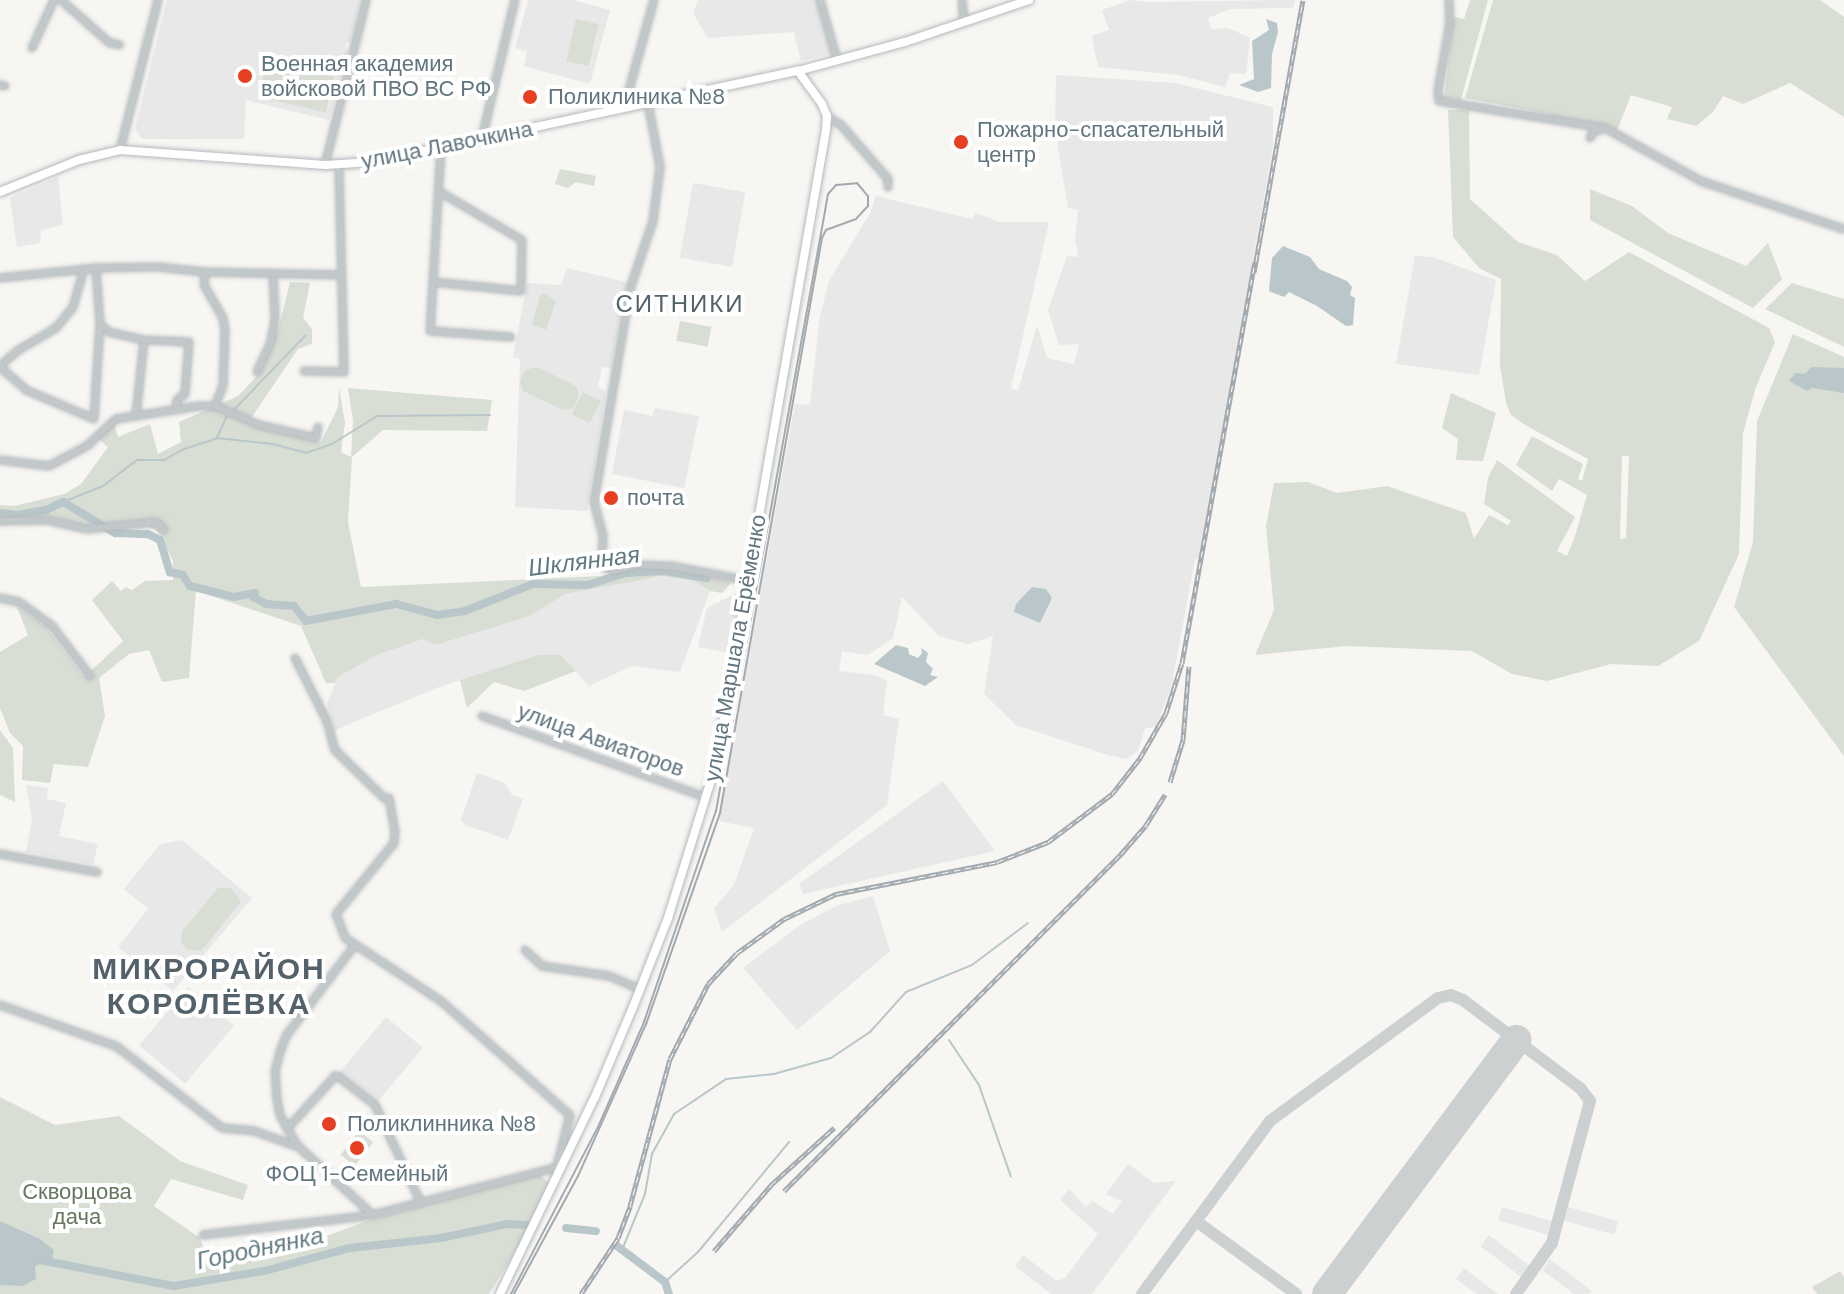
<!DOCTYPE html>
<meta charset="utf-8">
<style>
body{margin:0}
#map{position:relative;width:1844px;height:1294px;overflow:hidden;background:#f7f6f3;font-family:"DM Sans",sans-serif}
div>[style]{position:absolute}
.built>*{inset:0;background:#e7e8e7;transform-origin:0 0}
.green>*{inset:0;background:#d9ded4;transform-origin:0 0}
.water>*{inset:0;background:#b9c7ca}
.stream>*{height:2px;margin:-1px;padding:0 1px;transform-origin:1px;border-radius:1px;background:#b9c7ca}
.river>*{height:8px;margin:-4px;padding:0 4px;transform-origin:4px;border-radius:4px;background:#b9c7ca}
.taxiway>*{height:12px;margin:-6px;padding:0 6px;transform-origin:6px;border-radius:6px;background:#ccd0d1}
.runway>*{height:30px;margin:-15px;padding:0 15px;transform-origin:15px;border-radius:15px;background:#ccd0d1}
.roads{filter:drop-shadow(0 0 2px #b5babd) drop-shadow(0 0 2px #b5babd)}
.minor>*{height:6px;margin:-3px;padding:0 3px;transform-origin:3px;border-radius:3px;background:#c2c7c9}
.major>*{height:8px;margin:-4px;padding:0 4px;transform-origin:4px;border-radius:4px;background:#fff}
.tram>*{height:2px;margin:-1px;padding:0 1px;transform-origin:1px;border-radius:1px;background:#a2aaaf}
.rail>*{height:5px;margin-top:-2.5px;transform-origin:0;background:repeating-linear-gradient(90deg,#fff 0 6px,#a2aaaf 0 12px);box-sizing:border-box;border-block:2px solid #a2aaaf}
.dots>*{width:22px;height:22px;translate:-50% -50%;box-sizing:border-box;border:4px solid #fff;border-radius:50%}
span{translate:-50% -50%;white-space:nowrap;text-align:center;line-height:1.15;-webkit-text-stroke:8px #fff;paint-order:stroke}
.poi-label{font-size:22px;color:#61757f}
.left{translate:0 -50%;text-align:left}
.street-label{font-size:22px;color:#61757f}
.park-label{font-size:22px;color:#667760}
.neighbourhood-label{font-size:24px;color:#53626a;letter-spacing:2px}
.water-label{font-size:24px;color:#607b82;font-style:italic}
.district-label{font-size:30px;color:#53626a;font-weight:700;letter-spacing:2px}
</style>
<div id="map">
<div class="built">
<div style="clip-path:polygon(167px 0,361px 0,350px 42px,345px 44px,348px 52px,329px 120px,246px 100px,244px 139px,142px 139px,135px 129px)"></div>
<div style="clip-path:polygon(528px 0,573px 0,610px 10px,590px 84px,524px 66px,527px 51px,515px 48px)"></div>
<div style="clip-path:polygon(698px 0,817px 0,833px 53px,801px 61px,794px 32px,708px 38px,693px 13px)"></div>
<div style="clip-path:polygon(1131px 0,1147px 2px,1295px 0,1293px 8px,1230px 9px,1208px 18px,1211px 29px,1228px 28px,1250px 38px,1246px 74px,1230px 73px,1225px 87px,1178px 75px,1098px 67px,1092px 36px,1109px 30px,1102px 10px)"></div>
<div style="clip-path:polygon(1056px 75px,1175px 83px,1273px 107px,1273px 146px,1200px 558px,1195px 559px,1172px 684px,1156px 727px,1145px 728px,1138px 751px,1126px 759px,1108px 755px,1016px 725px,984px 694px,993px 636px,968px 644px,939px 636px,902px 597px,893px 638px,868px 655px,842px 651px,839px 671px,874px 675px,887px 681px,883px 715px,899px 719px,887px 805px,722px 932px,714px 908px,734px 885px,754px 828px,719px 821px,795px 404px,810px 405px,820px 316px,829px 281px,870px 213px,876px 196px,972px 219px,976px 213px,999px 222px,1049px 222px,1011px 388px,1018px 391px,1037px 325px,1047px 358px,1074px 364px,1079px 344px,1059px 345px,1048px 310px,1067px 256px,1077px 257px,1078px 251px,1075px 241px,1078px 210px,1068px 208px,1055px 129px)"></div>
<div style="clip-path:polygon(58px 177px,63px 225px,41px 230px,40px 243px,17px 247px,10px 198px)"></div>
<div style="left:693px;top:183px;width:53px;height:76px;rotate:10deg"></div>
<div style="clip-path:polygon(1415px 256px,1433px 257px,1496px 280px,1479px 375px,1396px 364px)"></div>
<div style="clip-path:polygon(567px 268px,626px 282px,611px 368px,602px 367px,598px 387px,606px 392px,587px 511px,515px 507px,520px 359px,513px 357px,527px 283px,561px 285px)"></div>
<div style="clip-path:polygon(655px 408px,699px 416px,684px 488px,612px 474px,624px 410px,652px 416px)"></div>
<div style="clip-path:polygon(662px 576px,694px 581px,710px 591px,680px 672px,632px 666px,589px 686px,561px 655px,538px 655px,439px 687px,335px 730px,327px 703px,338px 677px,377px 655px,423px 639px,530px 616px,565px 594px)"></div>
<div style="clip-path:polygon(740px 591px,730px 653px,698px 647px,707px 608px)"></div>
<div style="clip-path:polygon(477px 773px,505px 783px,512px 795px,523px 799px,508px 840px,465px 825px,461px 820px)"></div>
<div style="clip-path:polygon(943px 781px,995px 851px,803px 894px,799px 884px)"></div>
<div style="clip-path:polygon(26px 785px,48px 788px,47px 799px,66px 803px,59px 836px,98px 844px,93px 864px,26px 852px,32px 819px)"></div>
<div style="clip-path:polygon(182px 840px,252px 898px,173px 991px,118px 947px,148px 909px,124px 889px,160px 844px)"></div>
<div style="clip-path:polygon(873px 896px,890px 951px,797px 1030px,743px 968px,802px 924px,838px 905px)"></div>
<div style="left:188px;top:987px;width:60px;height:76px;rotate:40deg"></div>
<div style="left:386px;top:1017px;width:48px;height:75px;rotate:40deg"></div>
<div style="clip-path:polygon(1128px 1164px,1154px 1183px,1176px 1181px,1092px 1294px,1051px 1294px,1015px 1266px,1023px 1255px,1057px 1281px,1065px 1278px,1098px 1234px,1060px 1200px,1069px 1189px,1086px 1207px,1092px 1201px,1113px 1214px,1122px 1201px,1106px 1194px)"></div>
<div style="left:1502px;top:1207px;width:52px;height:14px;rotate:16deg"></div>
<div style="left:1568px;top:1207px;width:52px;height:14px;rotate:16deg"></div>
<div style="left:1489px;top:1235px;width:53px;height:14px;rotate:37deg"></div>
<div style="clip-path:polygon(1550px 1259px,1592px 1291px,1589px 1294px,1574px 1294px,1542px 1270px)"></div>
<div style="clip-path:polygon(1464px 1268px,1498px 1294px,1477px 1294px,1456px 1279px)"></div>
</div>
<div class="green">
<div style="clip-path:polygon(1470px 0,1488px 0,1461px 100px,1444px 98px,1454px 17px,1464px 19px)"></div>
<div style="clip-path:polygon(1493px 0,1820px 0,1844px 17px,1844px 117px,1790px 83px,1743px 104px,1723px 96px,1713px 112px,1696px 126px,1667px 119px,1672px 107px,1631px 95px,1616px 133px,1611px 126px,1551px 118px,1548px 114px,1465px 98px)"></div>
<div style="left:576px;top:19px;width:23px;height:43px;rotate:13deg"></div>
<div style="left:267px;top:61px;width:69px;height:37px;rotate:13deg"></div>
<div style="clip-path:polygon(evenodd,1448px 110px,1469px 110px,1470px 199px,1518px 242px,1557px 255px,1585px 281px,1629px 252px,1769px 328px,1775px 342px,1756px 387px,1743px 433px,1739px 554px,1699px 641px,1658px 666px,1611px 664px,1547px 681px,1512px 674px,1472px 651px,1347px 646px,1255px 655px,1274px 610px,1266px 526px,1274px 483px,1308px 482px,1337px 493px,1387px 486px,1466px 513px,1474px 539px,1489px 515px,1508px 525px,1511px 521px,1484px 504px,1488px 478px,1497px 460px,1575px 517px,1557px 551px,1567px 556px,1574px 539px,1587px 495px,1559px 479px,1552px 491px,1516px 465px,1532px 436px,1583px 464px,1578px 479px,1582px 481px,1588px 459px,1525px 425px,1511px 415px,1506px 403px,1500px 365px,1501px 279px,1479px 268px,1453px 237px,1448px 110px,1622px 456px,1629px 456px,1626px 538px,1620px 539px,1622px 456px)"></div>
<div style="clip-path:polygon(560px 169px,596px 176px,594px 186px,576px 182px,568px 188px,555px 184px)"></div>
<div style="clip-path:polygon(1590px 189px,1632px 206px,1668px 233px,1746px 266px,1768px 243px,1782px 279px,1753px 308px,1590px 220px)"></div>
<div style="clip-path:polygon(290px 282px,310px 283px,303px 318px,312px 329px,312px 344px,298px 349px,247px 424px,321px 442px,338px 407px,339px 387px,345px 423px,341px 452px,351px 457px,353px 421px,348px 388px,492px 400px,487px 431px,383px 430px,352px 457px,348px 522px,361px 587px,600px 576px,642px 567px,673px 568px,731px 583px,722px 593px,710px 591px,694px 581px,662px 576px,565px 594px,530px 616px,435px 645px,423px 639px,377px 655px,338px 677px,335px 683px,326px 683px,301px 626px,196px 591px,189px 678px,162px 682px,149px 650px,129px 654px,99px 678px,105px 716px,88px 767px,54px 764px,50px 783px,22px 780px,23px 746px,10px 733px,0 708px,0 652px,28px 635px,17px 607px,46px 627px,84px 677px,123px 641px,92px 600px,112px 581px,121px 591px,126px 587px,132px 590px,145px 581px,173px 580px,173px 561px,158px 532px,144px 524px,106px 529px,0 518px,0 505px,14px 506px,64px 494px,81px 484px,108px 447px,98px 438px,113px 421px,118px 437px,150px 424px,158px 454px,181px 442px,179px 422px,238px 396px,256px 377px,278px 331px)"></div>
<div style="clip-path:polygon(1792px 283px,1844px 299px,1844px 347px,1765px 309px)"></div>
<div style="clip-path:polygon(544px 293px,556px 301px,546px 330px,532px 324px,540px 296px)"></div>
<div style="left:680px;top:321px;width:32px;height:20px;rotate:11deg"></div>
<div style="clip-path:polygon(1793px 334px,1844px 357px,1844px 756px,1734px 607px,1753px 542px,1757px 421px)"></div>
<div style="clip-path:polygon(537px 367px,576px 386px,579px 395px,573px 408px,563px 410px,523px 391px,520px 381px,525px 370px)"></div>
<div style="left:583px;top:392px;width:20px;height:25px;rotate:27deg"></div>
<div style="clip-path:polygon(1451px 393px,1496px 413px,1483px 461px,1456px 460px,1458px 439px,1442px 428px)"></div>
<div style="clip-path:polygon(538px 655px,561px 655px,576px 671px,524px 691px,494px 682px,467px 708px,460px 680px)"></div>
<div style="clip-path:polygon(0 730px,13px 748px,15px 802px,0 795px)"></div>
<div style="clip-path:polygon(218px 888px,231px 888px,241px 902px,201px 951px,187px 949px,181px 943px,182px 931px)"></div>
<div style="clip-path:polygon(0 1097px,55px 1125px,119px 1116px,180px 1161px,248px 1185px,243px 1200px,171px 1179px,154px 1206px,200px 1238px,209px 1262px,281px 1253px,364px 1222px,539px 1174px,550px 1184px,520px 1244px,489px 1294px,0 1294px)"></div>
<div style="left:359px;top:1131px;width:18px;height:30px;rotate:38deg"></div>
<div style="clip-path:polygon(1840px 1271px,1844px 1277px,1844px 1294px,1817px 1294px,1812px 1287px)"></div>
</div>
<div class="water">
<div style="clip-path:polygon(1266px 19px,1277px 23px,1278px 32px,1272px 54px,1271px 88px,1258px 92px,1239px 85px,1254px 79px,1252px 41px,1269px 30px)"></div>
<div style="clip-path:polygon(1283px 246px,1310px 257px,1319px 269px,1347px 281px,1352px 287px,1350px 295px,1355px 298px,1353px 325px,1346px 326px,1317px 306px,1289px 292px,1284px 297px,1269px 291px,1272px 258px)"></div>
<div style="clip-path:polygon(1811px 367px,1844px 368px,1844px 393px,1812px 388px,1807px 391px,1789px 381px,1795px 373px,1805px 374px)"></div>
<div style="clip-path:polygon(1032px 587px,1046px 589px,1052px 598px,1040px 623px,1014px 612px,1016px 604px)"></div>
<div style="clip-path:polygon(896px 645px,908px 648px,909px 654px,918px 658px,922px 653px,921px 648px,924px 650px,928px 653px,926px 662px,933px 669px,930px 675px,938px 677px,925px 686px,874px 664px)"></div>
<div style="clip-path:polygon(0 1221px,40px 1239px,54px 1250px,52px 1260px,35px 1266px,36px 1279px,23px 1286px,0 1285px)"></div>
</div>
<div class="stream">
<div style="left:217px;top:438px;width:22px;rotate:-66deg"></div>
<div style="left:226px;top:418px;width:115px;rotate:-46.1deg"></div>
<div style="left:63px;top:502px;width:43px;rotate:-21.8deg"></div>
<div style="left:103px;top:486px;width:43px;rotate:-37.4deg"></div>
<div style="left:137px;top:460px;width:27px"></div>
<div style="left:164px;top:460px;width:23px;rotate:-29deg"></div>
<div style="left:184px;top:449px;width:35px;rotate:-18deg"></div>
<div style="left:217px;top:438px;width:56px;rotate:6.1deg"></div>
<div style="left:273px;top:444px;width:34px;rotate:15deg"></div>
<div style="left:306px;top:453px;width:28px;rotate:-19deg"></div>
<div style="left:332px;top:444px;width:53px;rotate:-31.9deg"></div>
<div style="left:377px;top:416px;width:113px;rotate:-0.5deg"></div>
<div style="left:949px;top:1040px;width:54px;rotate:56.3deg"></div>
<div style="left:979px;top:1085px;width:97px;rotate:70.8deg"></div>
<div style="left:622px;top:1250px;width:61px;rotate:-67.7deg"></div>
<div style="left:645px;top:1194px;width:41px;rotate:-80.1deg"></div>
<div style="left:652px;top:1154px;width:46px;rotate:-61.2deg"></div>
<div style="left:674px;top:1114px;width:63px;rotate:-33.9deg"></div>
<div style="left:726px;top:1079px;width:48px;rotate:-5.9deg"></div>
<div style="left:774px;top:1074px;width:59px;rotate:-15.7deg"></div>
<div style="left:831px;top:1058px;width:47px;rotate:-33.7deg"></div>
<div style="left:870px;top:1032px;width:54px;rotate:-48deg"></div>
<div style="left:906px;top:992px;width:71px;rotate:-22.2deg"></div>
<div style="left:972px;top:965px;width:70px;rotate:-36.9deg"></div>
<div style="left:665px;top:1282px;width:45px;rotate:-42.3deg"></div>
<div style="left:698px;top:1252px;width:143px;rotate:-50.4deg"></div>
</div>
<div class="river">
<div style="left:0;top:513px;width:17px;rotate:7deg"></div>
<div style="left:17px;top:515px;width:29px;rotate:-10deg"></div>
<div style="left:46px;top:510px;width:19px;rotate:-25deg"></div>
<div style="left:63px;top:502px;width:61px;rotate:30.8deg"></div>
<div style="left:115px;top:533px;width:33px;rotate:2deg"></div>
<div style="left:148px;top:534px;width:13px;rotate:27deg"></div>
<div style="left:160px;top:540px;width:34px;rotate:73deg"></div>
<div style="left:170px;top:572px;width:13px;rotate:13deg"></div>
<div style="left:183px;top:575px;width:13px;rotate:58deg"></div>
<div style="left:190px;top:586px;width:45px;rotate:14deg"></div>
<div style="left:234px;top:597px;width:21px;rotate:-11deg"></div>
<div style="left:255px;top:593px;width:4px;rotate:117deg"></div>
<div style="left:253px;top:597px;width:15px;rotate:28deg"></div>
<div style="left:266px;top:604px;width:28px;rotate:4deg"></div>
<div style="left:294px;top:606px;width:19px;rotate:51deg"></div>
<div style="left:306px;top:621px;width:92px;rotate:-10.7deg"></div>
<div style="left:396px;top:604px;width:42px;rotate:15deg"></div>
<div style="left:437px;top:615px;width:28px;rotate:-8deg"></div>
<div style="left:465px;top:611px;width:73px;rotate:-21.7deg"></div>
<div style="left:533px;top:584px;width:55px;rotate:1deg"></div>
<div style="left:588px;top:585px;width:40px;rotate:-18deg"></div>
<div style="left:626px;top:573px;width:38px;rotate:-3deg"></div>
<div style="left:664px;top:571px;width:43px;rotate:9.5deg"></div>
<div style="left:566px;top:1228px;width:30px;rotate:6deg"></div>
<div style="left:617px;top:1246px;width:60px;rotate:36.9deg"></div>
<div style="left:665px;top:1282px;width:13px;rotate:72deg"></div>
<div style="left:40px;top:1260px;width:136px;rotate:11deg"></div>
<div style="left:174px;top:1286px;width:91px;rotate:-9.5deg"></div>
<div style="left:264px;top:1271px;width:89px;rotate:-15deg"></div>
<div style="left:350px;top:1248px;width:92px;rotate:-6.3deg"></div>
<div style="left:441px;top:1238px;width:67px;rotate:-12deg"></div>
<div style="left:507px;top:1224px;width:22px;rotate:3deg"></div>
</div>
<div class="taxiway">
<div style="left:1196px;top:1221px;width:124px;rotate:-53.5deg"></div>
<div style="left:1270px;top:1121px;width:208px;rotate:-36.2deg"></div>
<div style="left:1438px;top:998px;width:13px;rotate:-13deg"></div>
<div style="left:1451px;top:995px;width:13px;rotate:23deg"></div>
<div style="left:1463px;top:1000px;width:148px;rotate:37deg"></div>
<div style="left:1581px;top:1089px;width:15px;rotate:53deg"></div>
<div style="left:1590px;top:1101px;width:147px;rotate:105deg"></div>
<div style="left:1552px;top:1243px;width:62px;rotate:125.2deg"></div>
<div style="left:1142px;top:1294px;width:91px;rotate:-53.5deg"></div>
<div style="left:1196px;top:1221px;width:124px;rotate:36.1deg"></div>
</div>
<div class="runway">
<div style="left:1327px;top:1294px;width:317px;rotate:-53.3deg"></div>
</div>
<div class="roads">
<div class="minor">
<div style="left:61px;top:0;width:65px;rotate:41.3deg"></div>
<div style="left:110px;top:43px;width:10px;rotate:11deg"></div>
<div style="left:820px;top:0;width:62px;rotate:74.2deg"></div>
<div style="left:962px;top:0;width:22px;rotate:85deg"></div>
<div style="left:1449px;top:0;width:23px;rotate:88deg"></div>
<div style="left:1450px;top:23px;width:69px;rotate:100deg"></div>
<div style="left:1438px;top:91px;width:10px;rotate:84deg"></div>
<div style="left:1439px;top:101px;width:166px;rotate:9.3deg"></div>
<div style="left:32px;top:48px;width:53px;rotate:-65.4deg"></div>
<div style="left:0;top:85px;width:5px;rotate:11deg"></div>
<div style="left:648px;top:103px;width:65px;rotate:79.4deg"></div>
<div style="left:660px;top:167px;width:54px;rotate:97.4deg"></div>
<div style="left:653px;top:221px;width:72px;rotate:108.7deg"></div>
<div style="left:630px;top:289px;width:216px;rotate:99.6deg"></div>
<div style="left:594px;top:502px;width:34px;rotate:75deg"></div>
<div style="left:603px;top:535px;width:25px;rotate:92deg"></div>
<div style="left:602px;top:560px;width:9px;rotate:63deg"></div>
<div style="left:606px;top:568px;width:9px;rotate:21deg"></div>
<div style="left:614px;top:571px;width:24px;rotate:-15deg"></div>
<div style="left:637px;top:565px;width:34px;rotate:2deg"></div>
<div style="left:671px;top:566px;width:79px;rotate:10.9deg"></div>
<div style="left:624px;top:108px;width:112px;rotate:-74.5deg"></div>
<div style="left:827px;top:116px;width:17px;rotate:33deg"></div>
<div style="left:841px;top:125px;width:72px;rotate:49deg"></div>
<div style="left:888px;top:179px;width:8px;rotate:90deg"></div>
<div style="left:482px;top:138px;width:142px;rotate:-76.6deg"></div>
<div style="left:1590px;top:138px;width:7px;rotate:-63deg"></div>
<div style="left:1593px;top:132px;width:13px;rotate:-18deg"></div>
<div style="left:1605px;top:128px;width:110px;rotate:28.9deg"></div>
<div style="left:1701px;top:181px;width:151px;rotate:18.6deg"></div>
<div style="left:441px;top:148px;width:183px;rotate:93.4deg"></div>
<div style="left:430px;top:331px;width:81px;rotate:4.2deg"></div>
<div style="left:120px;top:150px;width:155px;rotate:-75.8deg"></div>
<div style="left:325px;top:165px;width:170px;rotate:-76deg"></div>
<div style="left:205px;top:272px;width:13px;rotate:94deg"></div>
<div style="left:204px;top:285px;width:38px;rotate:60deg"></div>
<div style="left:223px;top:318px;width:12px;rotate:81deg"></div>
<div style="left:225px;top:330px;width:56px;rotate:92deg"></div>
<div style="left:223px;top:386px;width:22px;rotate:112deg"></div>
<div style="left:0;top:278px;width:97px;rotate:-5.9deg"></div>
<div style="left:96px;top:268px;width:61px;rotate:-0.9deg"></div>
<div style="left:157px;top:267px;width:48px;rotate:5.9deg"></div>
<div style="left:205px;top:272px;width:136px;rotate:1.3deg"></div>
<div style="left:433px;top:282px;width:88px;rotate:5.8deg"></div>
<div style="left:521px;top:291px;width:51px;rotate:-88.9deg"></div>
<div style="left:522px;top:240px;width:95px;rotate:-149.7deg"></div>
<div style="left:100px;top:324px;width:12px;rotate:42deg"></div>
<div style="left:109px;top:332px;width:36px;rotate:13deg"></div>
<div style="left:144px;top:340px;width:76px;rotate:96deg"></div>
<div style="left:144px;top:340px;width:45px;rotate:2.5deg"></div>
<div style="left:189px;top:342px;width:52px;rotate:94.4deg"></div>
<div style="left:185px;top:394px;width:10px;rotate:143deg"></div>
<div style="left:177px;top:400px;width:10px;rotate:96deg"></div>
<div style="left:0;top:366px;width:23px;rotate:-41deg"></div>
<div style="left:17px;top:351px;width:45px;rotate:-30.5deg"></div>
<div style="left:56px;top:328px;width:27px;rotate:-51deg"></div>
<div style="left:73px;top:307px;width:40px;rotate:-74deg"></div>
<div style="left:0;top:367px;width:35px;rotate:41deg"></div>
<div style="left:26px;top:390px;width:74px;rotate:23.1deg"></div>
<div style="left:94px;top:419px;width:95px;rotate:-86.4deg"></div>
<div style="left:100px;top:324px;width:56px;rotate:-94.1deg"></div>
<div style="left:304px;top:371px;width:40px;rotate:1.4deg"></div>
<div style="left:344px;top:372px;width:207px;rotate:-91.4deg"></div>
<div style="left:257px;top:372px;width:33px;rotate:-65deg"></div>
<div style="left:271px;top:342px;width:23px;rotate:-80deg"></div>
<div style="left:275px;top:319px;width:45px;rotate:-92.5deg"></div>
<div style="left:0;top:460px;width:49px;rotate:7deg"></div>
<div style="left:49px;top:466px;width:43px;rotate:-27.8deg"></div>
<div style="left:87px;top:446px;width:40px;rotate:-43deg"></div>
<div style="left:116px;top:419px;width:84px;rotate:-8.9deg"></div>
<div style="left:199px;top:406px;width:16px"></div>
<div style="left:215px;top:406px;width:48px;rotate:23.4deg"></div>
<div style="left:259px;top:425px;width:58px;rotate:12.8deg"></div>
<div style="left:316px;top:438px;width:11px;rotate:-80deg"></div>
<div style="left:0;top:521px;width:47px;rotate:-1.2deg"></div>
<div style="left:47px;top:520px;width:41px;rotate:12.7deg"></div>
<div style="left:87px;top:529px;width:70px;rotate:-5.7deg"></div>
<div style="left:157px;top:522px;width:11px;rotate:49deg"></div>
<div style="left:0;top:598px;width:19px;rotate:12deg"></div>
<div style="left:19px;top:602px;width:41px;rotate:36deg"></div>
<div style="left:52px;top:626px;width:63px;rotate:52.8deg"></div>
<div style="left:295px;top:658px;width:71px;rotate:63.1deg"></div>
<div style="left:327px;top:721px;width:30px;rotate:75deg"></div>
<div style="left:335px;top:750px;width:69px;rotate:44.4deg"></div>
<div style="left:384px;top:798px;width:5px"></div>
<div style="left:389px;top:798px;width:34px;rotate:80deg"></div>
<div style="left:395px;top:831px;width:12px;rotate:95deg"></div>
<div style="left:394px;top:843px;width:92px;rotate:129.2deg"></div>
<div style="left:336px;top:914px;width:26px;rotate:69deg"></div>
<div style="left:345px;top:938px;width:115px;rotate:33.3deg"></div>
<div style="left:441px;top:1001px;width:172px;rotate:41.5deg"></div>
<div style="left:570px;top:1115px;width:53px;rotate:104.3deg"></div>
<div style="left:482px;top:716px;width:239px;rotate:20deg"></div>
<div style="left:0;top:854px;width:99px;rotate:10.5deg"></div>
<div style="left:525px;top:950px;width:23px;rotate:43deg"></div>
<div style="left:542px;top:966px;width:68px;rotate:8.5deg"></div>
<div style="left:609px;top:976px;width:34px;rotate:23deg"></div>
<div style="left:0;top:1005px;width:123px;rotate:19.5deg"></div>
<div style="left:116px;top:1046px;width:134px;rotate:37.7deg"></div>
<div style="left:222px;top:1128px;width:32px;rotate:5deg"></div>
<div style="left:254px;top:1131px;width:48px;rotate:19.6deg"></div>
<div style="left:299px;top:1147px;width:100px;rotate:42.6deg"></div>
<div style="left:373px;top:1215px;width:191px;rotate:-14.5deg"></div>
<div style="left:287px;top:1129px;width:72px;rotate:-47.8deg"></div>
<div style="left:335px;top:1076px;width:4px;rotate:14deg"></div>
<div style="left:339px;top:1077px;width:46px;rotate:37.9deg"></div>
<div style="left:375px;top:1105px;width:108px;rotate:64.9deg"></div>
<div style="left:297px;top:1145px;width:34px;rotate:-120deg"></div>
<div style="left:280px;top:1115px;width:16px;rotate:-101deg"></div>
<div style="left:277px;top:1099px;width:27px;rotate:-94deg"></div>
<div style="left:275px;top:1072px;width:21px;rotate:-76deg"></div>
<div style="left:280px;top:1052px;width:17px;rotate:-69deg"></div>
<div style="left:286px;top:1036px;width:113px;rotate:-52.9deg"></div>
<div style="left:203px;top:1235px;width:171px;rotate:-6.7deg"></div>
</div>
<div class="major">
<div style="left:0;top:192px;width:85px;rotate:-22.1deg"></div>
<div style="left:79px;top:160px;width:42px;rotate:-13.7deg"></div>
<div style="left:120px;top:150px;width:206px;rotate:4.2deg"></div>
<div style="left:325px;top:165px;width:47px;rotate:-3.7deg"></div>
<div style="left:372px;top:162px;width:436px;rotate:-12.1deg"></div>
<div style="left:798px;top:71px;width:111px;rotate:-15.2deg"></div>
<div style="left:905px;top:42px;width:131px;rotate:-18.7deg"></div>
<div style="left:500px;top:1294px;width:219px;rotate:-64.3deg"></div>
<div style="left:595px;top:1097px;width:98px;rotate:-67.1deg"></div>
<div style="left:633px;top:1007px;width:96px;rotate:-68.5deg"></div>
<div style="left:668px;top:918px;width:161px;rotate:-72.7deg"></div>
<div style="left:716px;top:764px;width:643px;rotate:-80.16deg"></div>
<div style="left:826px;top:130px;width:14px;rotate:-86deg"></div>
<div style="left:827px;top:116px;width:13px;rotate:-113deg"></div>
<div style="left:822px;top:104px;width:41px;rotate:-126deg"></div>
</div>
</div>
<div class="tram">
<div style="left:511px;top:1294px;width:188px;rotate:-62.5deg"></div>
<div style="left:598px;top:1127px;width:115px;rotate:-66.3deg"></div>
<div style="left:644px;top:1022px;width:223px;rotate:-71.2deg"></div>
<div style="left:716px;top:811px;width:610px;rotate:-79.7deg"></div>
<div style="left:825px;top:211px;width:17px;rotate:-80deg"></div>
<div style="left:828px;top:194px;width:12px;rotate:-48deg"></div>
<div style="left:836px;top:185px;width:21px;rotate:-5deg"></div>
<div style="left:857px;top:183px;width:17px;rotate:50deg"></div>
<div style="left:868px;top:196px;width:10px;rotate:90deg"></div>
<div style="left:868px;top:206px;width:18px;rotate:133deg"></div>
<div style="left:856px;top:219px;width:32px;rotate:160deg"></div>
<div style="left:826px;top:230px;width:9px;rotate:117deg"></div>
<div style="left:822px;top:238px;width:584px;rotate:100.06deg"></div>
<div style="left:720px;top:813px;width:224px;rotate:109.3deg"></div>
<div style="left:646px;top:1024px;width:167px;rotate:114.1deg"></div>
<div style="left:578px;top:1176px;width:134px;rotate:118.5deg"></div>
</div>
<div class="rail">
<div style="left:1254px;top:272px;width:276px;rotate:-79.8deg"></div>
<div style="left:1170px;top:782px;width:44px;rotate:-72.8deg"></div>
<div style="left:1183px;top:740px;width:74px;rotate:-85.4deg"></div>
<div style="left:784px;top:1191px;width:477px;rotate:-45deg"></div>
<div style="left:1121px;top:854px;width:38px;rotate:-49deg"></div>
<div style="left:1146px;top:825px;width:36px;rotate:-58deg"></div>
<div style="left:714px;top:1251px;width:89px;rotate:-49.1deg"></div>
<div style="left:772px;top:1184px;width:84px;rotate:-42.1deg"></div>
<div style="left:581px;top:1294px;width:67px;rotate:-56.5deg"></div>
<div style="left:618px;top:1238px;width:34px;rotate:-69deg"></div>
<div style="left:630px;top:1206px;width:152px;rotate:-74.8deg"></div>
<div style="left:670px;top:1059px;width:84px;rotate:-63.1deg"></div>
<div style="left:708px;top:984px;width:42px;rotate:-46.9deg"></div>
<div style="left:737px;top:953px;width:58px;rotate:-35.9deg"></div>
<div style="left:784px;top:919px;width:58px;rotate:-25.7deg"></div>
<div style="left:836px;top:894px;width:164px;rotate:-11.2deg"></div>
<div style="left:997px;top:862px;width:55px;rotate:-21.4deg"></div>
<div style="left:1048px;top:842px;width:80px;rotate:-36.9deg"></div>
<div style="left:1112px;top:794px;width:46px;rotate:-52.1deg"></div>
<div style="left:1140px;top:758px;width:52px;rotate:-60deg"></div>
<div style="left:1166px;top:713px;width:52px;rotate:-72.3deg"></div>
<div style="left:1182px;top:663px;width:407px;rotate:-79.7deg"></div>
</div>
<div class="dots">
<div style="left:245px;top:76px;background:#e83f22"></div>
<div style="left:530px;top:97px;background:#e83f22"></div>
<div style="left:961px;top:142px;background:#e83f22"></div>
<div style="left:611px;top:498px;background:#e83f22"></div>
<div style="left:329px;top:1124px;background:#e83f22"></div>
<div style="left:357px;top:1148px;background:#e83f22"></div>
</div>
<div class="poi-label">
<span class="left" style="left:261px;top:76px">Военная академия<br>войсковой ПВО ВС РФ</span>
<span class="left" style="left:548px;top:97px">Поликлиника №8</span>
<span class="left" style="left:977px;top:142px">Пожарно-спасательный<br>центр</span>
<span class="left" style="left:627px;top:498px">почта</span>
<span class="left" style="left:347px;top:1124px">Поликлинника №8</span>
<span style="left:357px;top:1174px">ФОЦ 1-Семейный</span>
</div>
<div class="street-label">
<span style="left:447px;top:145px;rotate:-11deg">улица Лавочкина</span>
<span style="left:735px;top:648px;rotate:-80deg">улица Маршала Ерёменко</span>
<span style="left:601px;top:740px;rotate:20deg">улица Авиаторов</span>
</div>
<div class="park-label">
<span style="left:77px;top:1204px">Скворцова<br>дача</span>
</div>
<div class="neighbourhood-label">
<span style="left:680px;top:304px">СИТНИКИ</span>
</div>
<div class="water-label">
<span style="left:584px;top:561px;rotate:-7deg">Шклянная</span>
<span style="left:260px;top:1248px;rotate:-12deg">Городнянка</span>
</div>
<div class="district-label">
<span style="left:209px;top:986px">МИКРОРАЙОН<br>КОРОЛЁВКА</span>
</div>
</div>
